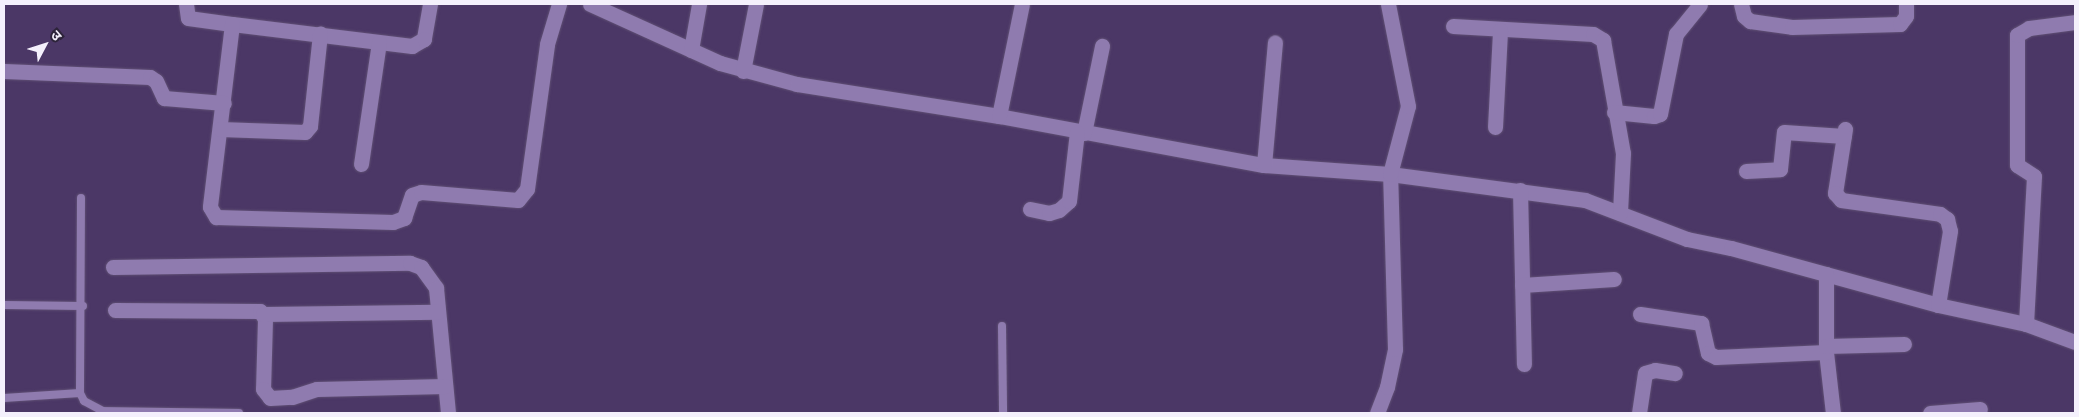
<!DOCTYPE html>
<meta charset="utf-8">
<style>
body{margin:0}
#map{position:relative;width:2079px;height:417px;overflow:hidden;background:#4b3766;font-family:"Playfair Display","Noto Sans Devanagari",serif}
div>[style]{position:absolute}
.roads{filter:drop-shadow(0 0 1px #605074) drop-shadow(0 0 1px #605074)}
.service>*{height:8px;margin:-4px;padding:0 4px;transform-origin:4px;border-radius:4px;background:#8f7baf}
.minor>*{height:15px;margin:-7.5px;padding:0 7.5px;transform-origin:7.5px;border-radius:7.5px;background:#8f7baf}
span{translate:-50% -50%;white-space:nowrap;text-align:center;line-height:1.15;-webkit-text-stroke:5px #2d243a;paint-order:stroke}
.frame{position:absolute;inset:0;border:5px solid #f4f0fc;pointer-events:none}
.north{position:absolute;left:20px;top:20px;width:50px;height:50px;-webkit-text-stroke:4px #2d243a;paint-order:stroke;rotate:50deg;font-size:14px;font-weight:700;line-height:20px;text-align:center;color:#f4f0fc}
.north::after{content:'';display:block;margin:auto;width:18px;height:22px;background:#f4f0fc;clip-path:polygon(50% 0,100% 100%,50% 72%,0 100%)}
</style>
<div id="map">
<div class="roads">
<div class="service">
<div style="left:81px;top:198px;width:195px;rotate:90.3deg"></div>
<div style="left:80px;top:393px;width:9px;rotate:63deg"></div>
<div style="left:84px;top:401px;width:21px;rotate:28deg"></div>
<div style="left:103px;top:411px;width:136px;rotate:0.8deg"></div>
<div style="left:4px;top:305px;width:79px;rotate:0.7deg"></div>
<div style="left:1002px;top:326px;width:87px;rotate:89.3deg"></div>
<div style="left:4px;top:398px;width:76px;rotate:-3.8deg"></div>
</div>
<div class="minor">
<div style="left:186px;top:4px;width:14px;rotate:82deg"></div>
<div style="left:188px;top:18px;width:44px;rotate:7.8deg"></div>
<div style="left:430px;top:4px;width:36px;rotate:100deg"></div>
<div style="left:424px;top:39px;width:14px;rotate:150deg"></div>
<div style="left:412px;top:46px;width:181px;rotate:-173deg"></div>
<div style="left:232px;top:24px;width:184px;rotate:96.9deg"></div>
<div style="left:210px;top:207px;width:12px;rotate:59deg"></div>
<div style="left:216px;top:217px;width:177px;rotate:1.6deg"></div>
<div style="left:393px;top:222px;width:12px;rotate:-20deg"></div>
<div style="left:404px;top:218px;width:24px;rotate:-71deg"></div>
<div style="left:412px;top:195px;width:9px;rotate:-18deg"></div>
<div style="left:421px;top:192px;width:97px;rotate:4.7deg"></div>
<div style="left:518px;top:200px;width:14px;rotate:-51deg"></div>
<div style="left:527px;top:189px;width:146px;rotate:-82.1deg"></div>
<div style="left:547px;top:44px;width:42px;rotate:-73.3deg"></div>
<div style="left:590px;top:4px;width:143px;rotate:24.4deg"></div>
<div style="left:720px;top:63px;width:80px;rotate:15.3deg"></div>
<div style="left:797px;top:84px;width:205px;rotate:9deg"></div>
<div style="left:999px;top:116px;width:269px;rotate:10.5deg"></div>
<div style="left:1264px;top:165px;width:126px;rotate:4.1deg"></div>
<div style="left:1390px;top:174px;width:197px;rotate:7.6deg"></div>
<div style="left:1585px;top:200px;width:109px;rotate:20.9deg"></div>
<div style="left:1687px;top:239px;width:45px;rotate:11.6deg"></div>
<div style="left:1731px;top:248px;width:215px;rotate:15.4deg"></div>
<div style="left:1938px;top:305px;width:90px;rotate:12.2deg"></div>
<div style="left:2026px;top:324px;width:52px;rotate:20.2deg"></div>
<div style="left:1741px;top:4px;width:12px;rotate:76deg"></div>
<div style="left:1744px;top:16px;width:8px;rotate:40deg"></div>
<div style="left:1750px;top:21px;width:42px;rotate:8.1deg"></div>
<div style="left:1792px;top:27px;width:108px;rotate:-1.6deg"></div>
<div style="left:1900px;top:24px;width:10px;rotate:-53deg"></div>
<div style="left:1906px;top:16px;width:12px;rotate:-90deg"></div>
<div style="left:1453px;top:26px;width:140px;rotate:3.3deg"></div>
<div style="left:1593px;top:34px;width:12px;rotate:31deg"></div>
<div style="left:1603px;top:40px;width:115px;rotate:80deg"></div>
<div style="left:1623px;top:153px;width:60px;rotate:92.9deg"></div>
<div style="left:691px;top:50px;width:47px;rotate:-80.1deg"></div>
<div style="left:4px;top:71px;width:146px;rotate:2.4deg"></div>
<div style="left:150px;top:77px;width:7px;rotate:34deg"></div>
<div style="left:156px;top:81px;width:19px;rotate:65deg"></div>
<div style="left:164px;top:98px;width:60px;rotate:4.8deg"></div>
<div style="left:743px;top:71px;width:68px;rotate:-79deg"></div>
<div style="left:1614px;top:112px;width:40px;rotate:5.7deg"></div>
<div style="left:1654px;top:116px;width:6px;rotate:-18deg"></div>
<div style="left:1660px;top:114px;width:82px;rotate:-78.7deg"></div>
<div style="left:1676px;top:34px;width:38px;rotate:-51deg"></div>
<div style="left:999px;top:116px;width:114px;rotate:-78.4deg"></div>
<div style="left:1495px;top:127px;width:97px;rotate:-87deg"></div>
<div style="left:220px;top:129px;width:85px;rotate:2deg"></div>
<div style="left:305px;top:132px;width:8px;rotate:-50deg"></div>
<div style="left:310px;top:126px;width:93px;rotate:-83.8deg"></div>
<div style="left:1845px;top:129px;width:65px;rotate:98.9deg"></div>
<div style="left:1835px;top:193px;width:9px;rotate:49deg"></div>
<div style="left:1841px;top:200px;width:100px;rotate:8deg"></div>
<div style="left:1940px;top:214px;width:9px;rotate:36deg"></div>
<div style="left:1947px;top:219px;width:12px;rotate:76deg"></div>
<div style="left:1950px;top:231px;width:75px;rotate:99.2deg"></div>
<div style="left:1084px;top:133px;width:89px;rotate:-78.3deg"></div>
<div style="left:361px;top:164px;width:123px;rotate:-81.6deg"></div>
<div style="left:1264px;top:165px;width:123px;rotate:-84.9deg"></div>
<div style="left:1746px;top:171px;width:34px;rotate:-3deg"></div>
<div style="left:1780px;top:169px;width:37px;rotate:-84deg"></div>
<div style="left:1784px;top:132px;width:60px;rotate:3.8deg"></div>
<div style="left:1520px;top:190px;width:174px;rotate:88.7deg"></div>
<div style="left:1030px;top:209px;width:19px;rotate:12deg"></div>
<div style="left:1049px;top:213px;width:10px;rotate:-17deg"></div>
<div style="left:1059px;top:210px;width:13px;rotate:-42deg"></div>
<div style="left:1069px;top:201px;width:69px;rotate:-83.4deg"></div>
<div style="left:113px;top:267px;width:297px;rotate:-0.8deg"></div>
<div style="left:410px;top:263px;width:12px;rotate:20deg"></div>
<div style="left:421px;top:267px;width:26px;rotate:54deg"></div>
<div style="left:436px;top:288px;width:126px;rotate:84.5deg"></div>
<div style="left:1826px;top:274px;width:78px;rotate:90deg"></div>
<div style="left:1826px;top:352px;width:61px;rotate:83.5deg"></div>
<div style="left:1522px;top:285px;width:92px;rotate:-3.7deg"></div>
<div style="left:115px;top:310px;width:145px;rotate:0.4deg"></div>
<div style="left:260px;top:311px;width:9px;rotate:58deg"></div>
<div style="left:265px;top:319px;width:70px;rotate:91.6deg"></div>
<div style="left:263px;top:389px;width:11px;rotate:52deg"></div>
<div style="left:270px;top:398px;width:22px;rotate:-3deg"></div>
<div style="left:292px;top:397px;width:26px;rotate:-18deg"></div>
<div style="left:317px;top:389px;width:128px;rotate:-1.3deg"></div>
<div style="left:263px;top:314px;width:175px;rotate:-0.7deg"></div>
<div style="left:1640px;top:314px;width:62px;rotate:8.4deg"></div>
<div style="left:1701px;top:323px;width:31px;rotate:77deg"></div>
<div style="left:1708px;top:353px;width:9px;rotate:27deg"></div>
<div style="left:1716px;top:357px;width:110px;rotate:-2.6deg"></div>
<div style="left:2026px;top:324px;width:148px;rotate:-86.9deg"></div>
<div style="left:2034px;top:176px;width:20px;rotate:-147deg"></div>
<div style="left:2017px;top:165px;width:130px;rotate:-90deg"></div>
<div style="left:2017px;top:35px;width:14px;rotate:-30deg"></div>
<div style="left:2029px;top:28px;width:46px;rotate:-7.4deg"></div>
<div style="left:1826px;top:346px;width:78px;rotate:-1.5deg"></div>
<div style="left:1377px;top:413px;width:28px;rotate:-69deg"></div>
<div style="left:1387px;top:387px;width:39px;rotate:-78deg"></div>
<div style="left:1395px;top:349px;width:175px;rotate:-91.6deg"></div>
<div style="left:1390px;top:174px;width:70px;rotate:-75.2deg"></div>
<div style="left:1408px;top:106px;width:104px;rotate:-101.1deg"></div>
<div style="left:1639px;top:413px;width:40px;rotate:-81.5deg"></div>
<div style="left:1645px;top:373px;width:10px;rotate:-17deg"></div>
<div style="left:1655px;top:370px;width:20px;rotate:9deg"></div>
<div style="left:1930px;top:413px;width:50px;rotate:-4.6deg"></div>
</div>
</div>
<div class="frame"></div>
<div class="north">उ</div>
</div>
